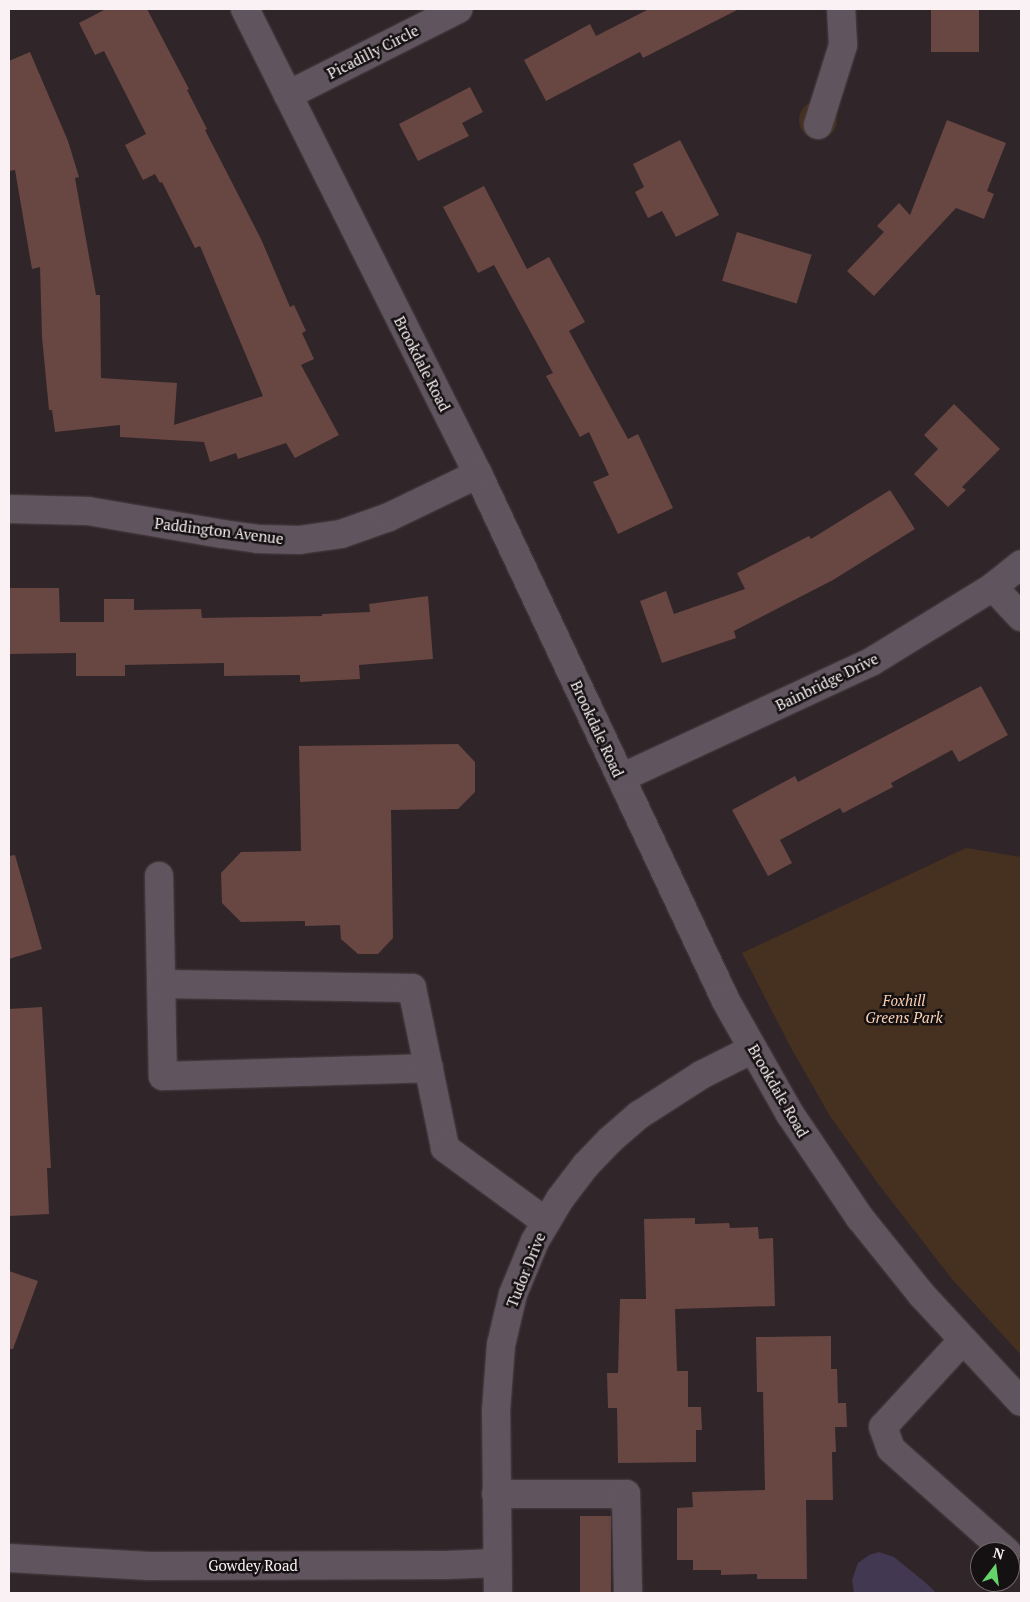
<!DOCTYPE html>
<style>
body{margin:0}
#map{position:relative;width:1030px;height:1602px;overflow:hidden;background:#302529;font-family:"PT Serif",serif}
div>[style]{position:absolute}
.green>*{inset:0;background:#463121}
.round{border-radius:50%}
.water>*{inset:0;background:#423852}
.building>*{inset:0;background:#684642;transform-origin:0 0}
.roads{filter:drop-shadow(0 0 1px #4c4245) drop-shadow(0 0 1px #4c4245)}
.minor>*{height:28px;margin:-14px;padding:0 14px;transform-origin:14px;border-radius:14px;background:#60555f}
span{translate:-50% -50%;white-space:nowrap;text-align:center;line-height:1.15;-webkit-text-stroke:5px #151011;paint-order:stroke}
.street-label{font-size:15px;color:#f9f1f3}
.park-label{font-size:15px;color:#fad0b3;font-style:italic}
.frame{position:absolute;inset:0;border:10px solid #f9f1f3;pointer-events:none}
.north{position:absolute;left:970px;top:1542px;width:50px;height:50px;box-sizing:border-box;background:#151011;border:1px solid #706a6b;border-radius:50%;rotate:15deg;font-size:14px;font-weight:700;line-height:20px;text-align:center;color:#f9f1f3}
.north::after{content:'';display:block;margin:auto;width:18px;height:22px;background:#64d468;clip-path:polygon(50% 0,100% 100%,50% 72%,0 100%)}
</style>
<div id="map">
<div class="green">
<div class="round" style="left:799px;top:101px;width:38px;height:38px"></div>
<div style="clip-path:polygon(966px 848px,1021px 857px,1021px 1355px,952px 1279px,879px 1185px,830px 1116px,790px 1046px,742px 953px)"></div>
</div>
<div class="water">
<div style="clip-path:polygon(879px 1552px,894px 1557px,926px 1583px,936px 1593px,854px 1593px,852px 1580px,858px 1563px,869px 1555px)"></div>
</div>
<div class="building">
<div style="clip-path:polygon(106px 9px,147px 9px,189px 89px,187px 90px,207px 129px,205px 130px,261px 239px,290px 307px,294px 305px,306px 331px,302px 333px,314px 359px,301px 365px,339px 435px,295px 458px,286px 443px,238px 459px,236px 453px,210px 462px,204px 442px,120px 437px,120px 425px,55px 432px,52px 410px,49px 410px,42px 337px,40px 267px,32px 269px,15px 170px,9px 171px,9px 61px,30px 52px,68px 141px,79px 177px,75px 178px,96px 295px,100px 295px,101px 378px,177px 383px,174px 425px,263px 396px,200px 246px,195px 248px,162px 182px,160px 183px,155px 174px,143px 180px,125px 145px,146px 134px,104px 51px,95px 55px,79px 23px)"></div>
<div style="clip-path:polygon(649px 9px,739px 9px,643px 58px,640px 52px,546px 101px,524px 60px,590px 24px,596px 36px)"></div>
<div style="left:931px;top:9px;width:48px;height:43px"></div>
<div style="clip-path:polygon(470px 87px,483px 112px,462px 123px,469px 136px,418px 161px,399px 124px)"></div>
<div style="clip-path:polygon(947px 120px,1006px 143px,987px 191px,994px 194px,984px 219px,956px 208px,874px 296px,847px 271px,884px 232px,877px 226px,899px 203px,910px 215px)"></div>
<div style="clip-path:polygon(680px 140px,719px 215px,676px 237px,662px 211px,648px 218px,635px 192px,644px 187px,633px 164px)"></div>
<div style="clip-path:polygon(484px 186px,527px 269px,549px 257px,585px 322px,569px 331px,628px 439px,638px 434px,673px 508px,618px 534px,593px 482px,609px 475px,589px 432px,580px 437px,546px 376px,553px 373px,494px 265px,478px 273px,443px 207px)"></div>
<div style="left:737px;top:232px;width:78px;height:51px;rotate:17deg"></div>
<div style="clip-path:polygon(954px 404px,1000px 449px,962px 487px,966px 490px,948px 507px,914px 474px,938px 449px,924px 435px)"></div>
<div style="clip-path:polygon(890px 490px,915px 529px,833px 580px,734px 631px,736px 638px,662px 663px,640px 601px,666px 591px,674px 614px,745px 589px,737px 573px,809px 536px,811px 539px)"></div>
<div style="clip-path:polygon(9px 588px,59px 588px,60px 622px,104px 622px,104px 599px,134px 599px,134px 610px,201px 609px,202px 618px,322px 616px,322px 614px,370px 612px,369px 604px,428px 596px,433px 659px,359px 665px,360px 679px,300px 682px,300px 675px,224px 676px,224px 663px,125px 665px,125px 676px,76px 676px,76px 653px,9px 654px)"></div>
<div style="clip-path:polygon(981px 686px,1008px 735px,959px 762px,952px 750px,891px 783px,893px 787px,843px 813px,840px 808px,780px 840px,792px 863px,768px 876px,732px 810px,795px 776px,798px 782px)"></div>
<div style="clip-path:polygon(458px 744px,475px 762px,475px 792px,458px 809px,391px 810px,393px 938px,378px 954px,358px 954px,341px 939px,340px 925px,305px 926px,305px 921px,241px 922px,222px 903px,221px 873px,241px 852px,301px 851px,299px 746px)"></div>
<div style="clip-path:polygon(15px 855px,42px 949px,9px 959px,9px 856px)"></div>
<div style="clip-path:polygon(42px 1007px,51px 1168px,47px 1168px,49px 1214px,9px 1216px,9px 1009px)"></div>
<div style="clip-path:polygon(695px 1218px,695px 1224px,729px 1223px,730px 1228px,758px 1227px,759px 1239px,773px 1238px,775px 1306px,675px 1309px,677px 1371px,688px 1371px,688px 1407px,701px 1407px,702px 1430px,696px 1430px,696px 1462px,618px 1463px,617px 1408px,608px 1408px,607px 1373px,618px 1373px,620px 1299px,646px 1299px,644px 1219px)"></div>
<div style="clip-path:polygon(9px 1271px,38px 1281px,13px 1349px,9px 1349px)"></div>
<div style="clip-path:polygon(831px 1336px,831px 1369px,837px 1369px,838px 1403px,846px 1403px,847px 1427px,835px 1427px,836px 1452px,832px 1452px,833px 1500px,806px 1500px,807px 1579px,757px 1579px,757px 1574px,721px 1575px,721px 1570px,693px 1570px,693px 1560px,677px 1560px,677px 1508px,693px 1507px,692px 1492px,765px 1490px,763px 1392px,757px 1392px,756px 1337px)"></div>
<div style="left:580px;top:1516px;width:31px;height:77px"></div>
</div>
<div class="roads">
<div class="minor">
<div style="left:245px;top:9px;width:520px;rotate:63.39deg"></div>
<div style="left:478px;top:474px;width:582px;rotate:64.8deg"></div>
<div style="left:726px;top:1001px;width:130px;rotate:60.5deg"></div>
<div style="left:790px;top:1114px;width:125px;rotate:56.1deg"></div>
<div style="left:860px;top:1218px;width:97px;rotate:51.2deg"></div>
<div style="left:921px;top:1294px;width:147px;rotate:47.2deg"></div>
<div style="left:288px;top:95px;width:191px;rotate:-26.8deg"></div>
<div style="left:818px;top:125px;width:84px;rotate:-72.6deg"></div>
<div style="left:843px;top:45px;width:36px;rotate:-93deg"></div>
<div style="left:9px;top:509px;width:79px;rotate:1.5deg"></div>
<div style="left:88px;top:511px;width:137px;rotate:9.7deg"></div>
<div style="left:223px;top:534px;width:35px;rotate:8deg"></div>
<div style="left:258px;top:539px;width:41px;rotate:1.4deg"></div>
<div style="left:299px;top:540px;width:42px;rotate:-8.1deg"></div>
<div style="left:341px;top:534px;width:51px;rotate:-19.5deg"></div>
<div style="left:389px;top:517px;width:99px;rotate:-25.8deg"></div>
<div style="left:993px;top:587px;width:41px;rotate:47deg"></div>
<div style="left:621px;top:778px;width:276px;rotate:-24.9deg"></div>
<div style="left:871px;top:662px;width:143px;rotate:-31.6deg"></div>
<div style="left:993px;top:587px;width:36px;rotate:-39deg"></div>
<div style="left:159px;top:876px;width:200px;rotate:88.9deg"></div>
<div style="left:163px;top:1076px;width:266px;rotate:-1.7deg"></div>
<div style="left:161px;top:984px;width:251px;rotate:0.9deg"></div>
<div style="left:412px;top:988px;width:163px;rotate:78.3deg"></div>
<div style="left:445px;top:1148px;width:125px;rotate:36.2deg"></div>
<div style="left:963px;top:1340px;width:118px;rotate:132.6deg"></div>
<div style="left:883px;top:1427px;width:23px;rotate:70deg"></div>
<div style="left:891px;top:1449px;width:155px;rotate:41.6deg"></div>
<div style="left:496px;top:1494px;width:130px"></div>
<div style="left:626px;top:1494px;width:99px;rotate:88.8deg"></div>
<div style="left:9px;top:1558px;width:140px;rotate:3.3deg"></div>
<div style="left:149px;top:1566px;width:298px;rotate:-0.2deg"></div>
<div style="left:447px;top:1565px;width:50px;rotate:-2.3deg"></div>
<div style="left:498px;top:1593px;width:182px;rotate:-90.6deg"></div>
<div style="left:496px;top:1411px;width:66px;rotate:-85.7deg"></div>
<div style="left:501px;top:1345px;width:52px;rotate:-76.8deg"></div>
<div style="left:513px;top:1294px;width:57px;rotate:-67.5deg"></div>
<div style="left:535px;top:1241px;width:49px;rotate:-59.2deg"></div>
<div style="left:560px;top:1199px;width:43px;rotate:-52.6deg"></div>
<div style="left:586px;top:1165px;width:35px;rotate:-46deg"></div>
<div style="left:610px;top:1140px;width:38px;rotate:-41deg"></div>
<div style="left:639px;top:1115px;width:74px;rotate:-32.8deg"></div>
<div style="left:701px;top:1075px;width:58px;rotate:-26.6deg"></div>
</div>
</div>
<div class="street-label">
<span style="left:373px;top:52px;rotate:-27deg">Picadilly Circle</span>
<span style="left:422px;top:364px;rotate:63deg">Brookdale Road</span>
<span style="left:219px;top:531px;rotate:7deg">Paddington Avenue</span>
<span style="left:827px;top:682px;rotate:-26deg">Bainbridge Drive</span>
<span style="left:597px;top:729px;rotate:65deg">Brookdale Road</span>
<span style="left:778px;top:1091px;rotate:60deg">Brookdale Road</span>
<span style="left:526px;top:1270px;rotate:-68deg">Tudor Drive</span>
<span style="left:253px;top:1566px">Gowdey Road</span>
</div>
<div class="park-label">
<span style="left:904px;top:1009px">Foxhill<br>Greens Park</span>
</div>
<div class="frame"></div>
<div class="north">N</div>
</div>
